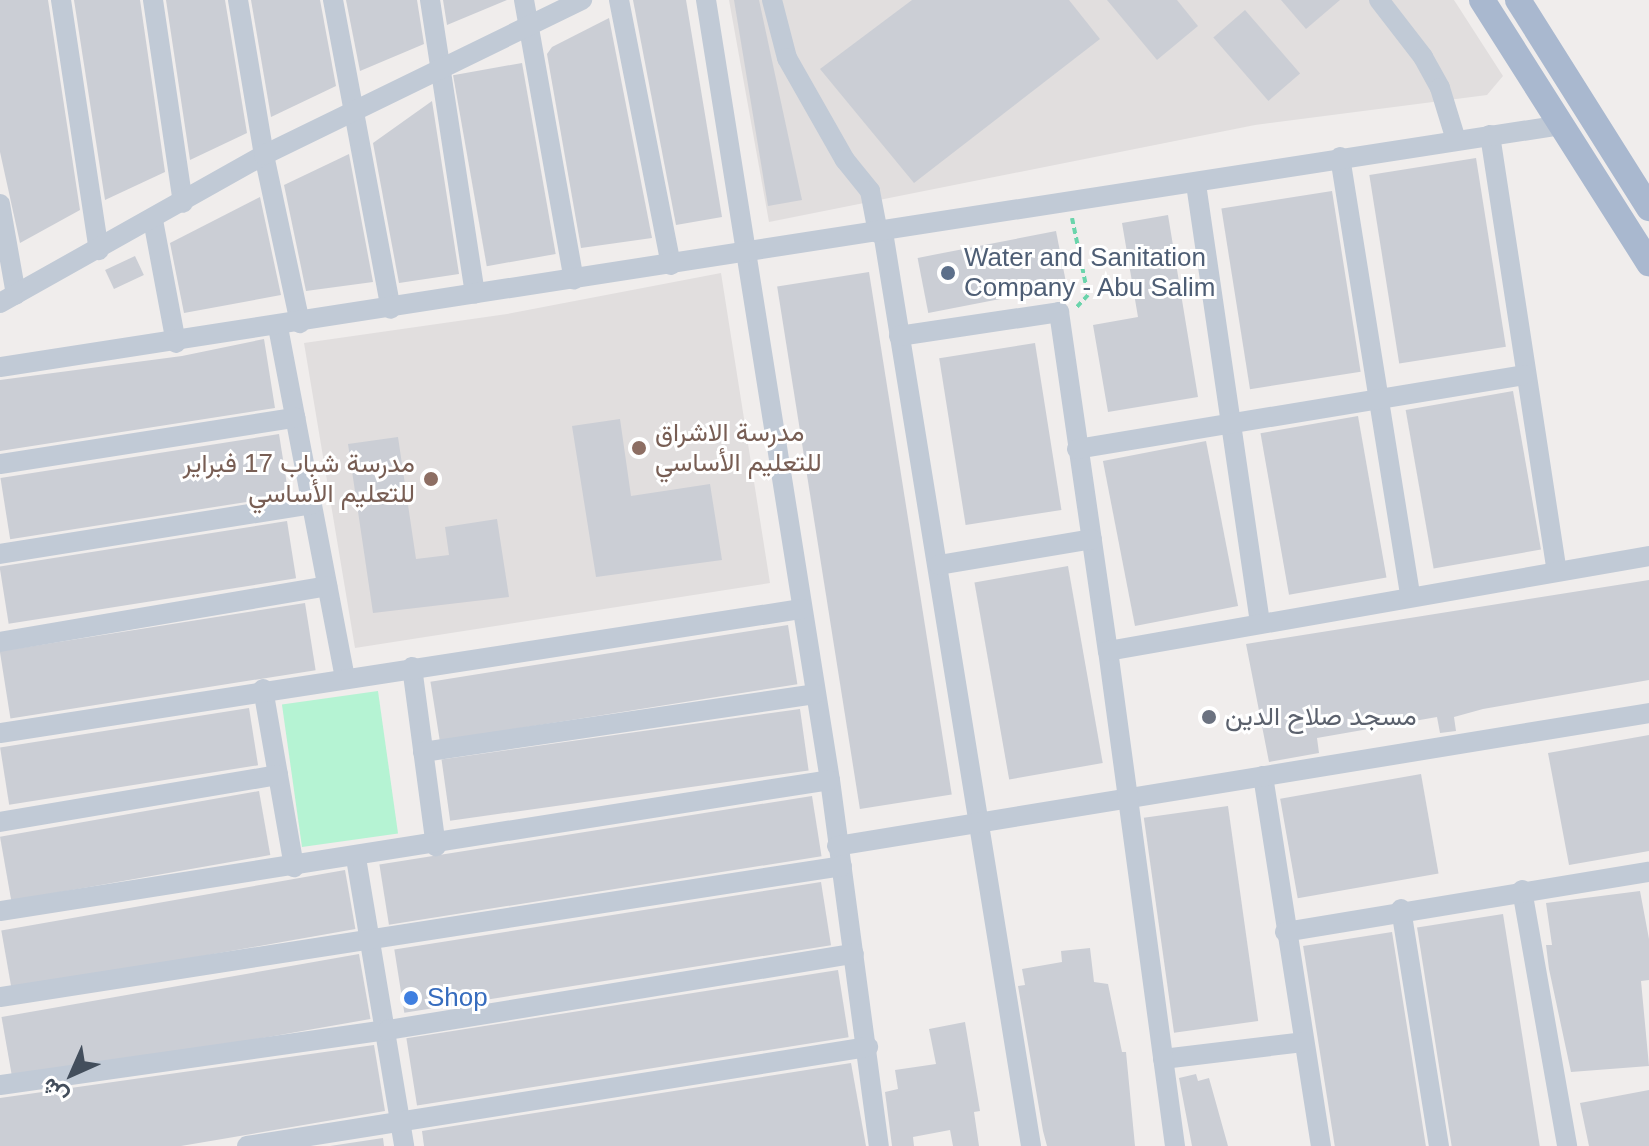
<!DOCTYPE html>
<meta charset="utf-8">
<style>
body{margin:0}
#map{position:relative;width:1649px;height:1146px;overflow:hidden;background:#f0edec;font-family:Arial,Vazirmatn,sans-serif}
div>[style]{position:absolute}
.education>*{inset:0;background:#e1dede}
.green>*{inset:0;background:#b5f3d3;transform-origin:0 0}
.building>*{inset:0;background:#cbced5;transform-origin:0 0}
.path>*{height:4px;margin-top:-2px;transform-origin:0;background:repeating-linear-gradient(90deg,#6ad4ab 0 6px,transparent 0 10px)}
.minor>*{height:20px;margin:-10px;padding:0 10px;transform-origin:10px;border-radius:10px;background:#c1cad6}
.major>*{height:26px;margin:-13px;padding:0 13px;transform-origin:13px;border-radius:13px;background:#a9b8cf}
.dots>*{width:22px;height:22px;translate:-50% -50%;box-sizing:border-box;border:4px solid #fff;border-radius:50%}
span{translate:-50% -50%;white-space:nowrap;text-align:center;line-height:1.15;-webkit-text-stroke:6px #fff;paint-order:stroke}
.service-label{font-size:26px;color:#4e5e75}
.left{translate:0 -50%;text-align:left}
.education-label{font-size:26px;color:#785e54}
.right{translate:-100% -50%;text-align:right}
.worship-label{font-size:26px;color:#5b616d}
.shop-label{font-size:26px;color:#366cbe}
.north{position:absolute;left:32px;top:1034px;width:80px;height:80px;-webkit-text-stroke:6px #fff;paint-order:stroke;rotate:225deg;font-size:22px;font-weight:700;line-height:32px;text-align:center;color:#434e5c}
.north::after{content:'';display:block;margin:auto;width:28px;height:36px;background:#434e5c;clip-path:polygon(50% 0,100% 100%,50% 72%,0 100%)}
</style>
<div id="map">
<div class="education">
<div style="clip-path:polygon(729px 0,1454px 0,1503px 76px,1487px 95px,1255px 125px,769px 222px)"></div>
<div style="clip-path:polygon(721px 273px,770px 583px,355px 648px,304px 343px,507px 314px)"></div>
</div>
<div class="green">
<div style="left:378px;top:691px;width:144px;height:97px;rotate:82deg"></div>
</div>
<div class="building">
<div style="clip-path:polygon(0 0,48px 0,80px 210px,20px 243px,0 152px)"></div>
<div style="clip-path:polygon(74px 0,140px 0,165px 172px,105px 200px)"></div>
<div style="clip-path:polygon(166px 0,225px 0,247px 133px,190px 160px)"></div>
<div style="clip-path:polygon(251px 0,320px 0,336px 86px,271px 117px)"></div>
<div style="clip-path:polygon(346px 0,417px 0,424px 44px,360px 71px)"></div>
<div style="clip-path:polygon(443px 0,507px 0,447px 25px)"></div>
<div style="clip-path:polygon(633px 0,686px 0,722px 217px,676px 225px)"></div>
<div style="clip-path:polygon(734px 0,759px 0,802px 200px,768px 206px)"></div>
<div style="clip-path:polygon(912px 0,1069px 0,1100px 39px,914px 183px,820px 69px)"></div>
<div style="clip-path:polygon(1107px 0,1177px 0,1198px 26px,1157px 60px)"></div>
<div style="clip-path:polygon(1281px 0,1340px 0,1306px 29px)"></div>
<div style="left:1245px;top:10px;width:84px;height:42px;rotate:49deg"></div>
<div style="clip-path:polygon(609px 18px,652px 238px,581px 248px,547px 54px,552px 47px)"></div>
<div style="left:522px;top:63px;width:194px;height:70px;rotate:80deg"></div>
<div style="clip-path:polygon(432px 101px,459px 274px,399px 283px,373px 143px)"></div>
<div style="clip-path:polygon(349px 154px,373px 282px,306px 291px,284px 185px)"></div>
<div style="left:1476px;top:158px;width:191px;height:108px;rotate:81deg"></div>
<div style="left:1332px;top:191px;width:183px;height:112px;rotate:81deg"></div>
<div style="clip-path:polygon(260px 197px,281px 295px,184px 313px,170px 243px)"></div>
<div style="clip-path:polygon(1168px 215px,1198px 397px,1108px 412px,1093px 325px,1138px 317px,1122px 223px)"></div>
<div style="left:1056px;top:231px;width:56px;height:141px;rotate:79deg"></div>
<div style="left:135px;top:256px;width:21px;height:33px;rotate:65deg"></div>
<div style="left:869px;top:272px;width:529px;height:93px;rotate:81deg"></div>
<div style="clip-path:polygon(264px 339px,275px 408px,0 451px,0 380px,182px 356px)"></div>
<div style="left:1035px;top:343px;width:169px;height:97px;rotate:81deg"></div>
<div style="left:1513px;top:391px;width:161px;height:109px;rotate:80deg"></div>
<div style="left:1358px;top:416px;width:164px;height:99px;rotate:80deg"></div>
<div style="clip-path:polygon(620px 419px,631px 496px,710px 484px,722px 560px,596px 577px,572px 426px)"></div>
<div style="left:279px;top:434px;width:62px;height:282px;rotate:81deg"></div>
<div style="clip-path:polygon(398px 437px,416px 559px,449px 555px,445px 527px,497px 519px,509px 597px,373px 613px,348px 444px)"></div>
<div style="left:1206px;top:441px;width:168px;height:105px;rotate:79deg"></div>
<div style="left:287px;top:521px;width:58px;height:291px;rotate:81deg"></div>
<div style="left:1068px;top:566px;width:200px;height:95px;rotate:80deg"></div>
<div style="clip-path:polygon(1649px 580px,1649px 680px,1483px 709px,1454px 717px,1456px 731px,1440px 733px,1437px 717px,1317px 738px,1319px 753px,1269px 762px,1246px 644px)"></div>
<div style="left:305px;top:603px;width:68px;height:309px;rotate:81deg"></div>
<div style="left:788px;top:625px;width:60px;height:362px;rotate:81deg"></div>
<div style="left:249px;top:708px;width:58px;height:252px;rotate:81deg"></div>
<div style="left:800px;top:709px;width:62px;height:362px;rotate:82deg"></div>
<div style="clip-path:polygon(1649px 735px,1649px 851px,1569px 865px,1548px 753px)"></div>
<div style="left:1421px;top:774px;width:101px;height:143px;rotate:80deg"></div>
<div style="left:259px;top:791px;width:65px;height:263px;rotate:80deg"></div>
<div style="left:812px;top:796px;width:61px;height:438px;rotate:81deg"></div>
<div style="left:1228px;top:806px;width:217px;height:85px;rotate:82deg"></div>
<div style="left:345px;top:870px;width:60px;height:349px;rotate:80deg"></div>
<div style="left:821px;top:882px;width:64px;height:432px;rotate:81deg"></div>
<div style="clip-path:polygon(1640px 891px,1649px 939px,1649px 980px,1641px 981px,1649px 1066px,1571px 1072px,1549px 969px,1546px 945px,1552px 945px,1546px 903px)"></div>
<div style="left:1503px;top:914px;width:235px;height:87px;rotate:81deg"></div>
<div style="left:1392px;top:932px;width:217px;height:90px;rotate:81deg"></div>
<div style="clip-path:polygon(1090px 948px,1094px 982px,1108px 984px,1122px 1052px,1126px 1052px,1135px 1146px,1047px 1146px,1043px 1131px,1018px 986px,1025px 985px,1022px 969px,1062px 962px,1061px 951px)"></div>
<div style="left:359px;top:954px;width:66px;height:363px;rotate:80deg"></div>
<div style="left:838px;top:970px;width:68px;height:437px;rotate:81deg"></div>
<div style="clip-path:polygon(965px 1022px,980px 1111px,974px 1112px,979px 1146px,953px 1146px,950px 1130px,913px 1137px,914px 1146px,892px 1146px,885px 1092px,898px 1089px,895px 1070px,936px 1064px,929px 1029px)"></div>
<div style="clip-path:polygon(374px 1045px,385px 1111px,181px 1146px,0 1146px,0 1098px)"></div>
<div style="clip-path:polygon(851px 1063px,866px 1146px,424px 1146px,422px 1131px)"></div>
<div style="clip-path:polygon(1196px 1074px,1198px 1081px,1209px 1078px,1228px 1146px,1192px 1146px,1179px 1078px)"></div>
<div style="clip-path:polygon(1649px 1090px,1649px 1146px,1589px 1146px,1580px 1103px)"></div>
<div style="clip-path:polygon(383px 1138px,384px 1146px,330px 1146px)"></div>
</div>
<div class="path">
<div style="left:1072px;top:218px;width:79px;rotate:78.3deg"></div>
<div style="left:1088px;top:295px;width:19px;rotate:133deg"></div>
</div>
<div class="minor">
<div style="left:61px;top:0;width:253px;rotate:81.4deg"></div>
<div style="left:153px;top:0;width:205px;rotate:81.6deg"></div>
<div style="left:238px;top:0;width:157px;rotate:80.5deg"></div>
<div style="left:264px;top:155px;width:172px;rotate:77.9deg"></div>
<div style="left:333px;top:0;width:314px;rotate:79.4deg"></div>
<div style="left:430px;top:0;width:297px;rotate:81.3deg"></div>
<div style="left:524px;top:0;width:284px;rotate:79.9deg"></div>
<div style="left:619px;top:0;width:270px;rotate:78.9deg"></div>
<div style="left:706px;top:0;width:790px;rotate:80.97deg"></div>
<div style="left:830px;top:780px;width:369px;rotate:82.4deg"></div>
<div style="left:772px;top:0;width:60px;rotate:75.5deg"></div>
<div style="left:787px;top:58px;width:117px;rotate:60.4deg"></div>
<div style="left:845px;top:160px;width:40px;rotate:51deg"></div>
<div style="left:870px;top:191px;width:43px;rotate:79.2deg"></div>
<div style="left:1379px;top:0;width:72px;rotate:52.3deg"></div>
<div style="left:1423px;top:57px;width:35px;rotate:61deg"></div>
<div style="left:1440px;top:88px;width:54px;rotate:72.9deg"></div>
<div style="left:1490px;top:135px;width:438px;rotate:81.3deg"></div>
<div style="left:1340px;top:157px;width:445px;rotate:80.9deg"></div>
<div style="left:1196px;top:184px;width:444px;rotate:81.7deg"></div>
<div style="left:0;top:204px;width:92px;rotate:80deg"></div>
<div style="left:153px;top:220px;width:125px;rotate:79.4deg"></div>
<div style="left:883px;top:232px;width:926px;rotate:80.8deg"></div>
<div style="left:0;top:303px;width:303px;rotate:-29.3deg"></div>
<div style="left:264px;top:155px;width:354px;rotate:-26deg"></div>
<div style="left:278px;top:327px;width:356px;rotate:79.2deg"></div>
<div style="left:899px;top:336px;width:162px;rotate:-8.5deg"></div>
<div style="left:1059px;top:312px;width:343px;rotate:81.8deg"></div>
<div style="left:0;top:367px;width:1581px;rotate:-8.81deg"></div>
<div style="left:1077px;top:449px;width:453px;rotate:-9.4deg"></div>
<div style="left:0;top:464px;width:299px;rotate:-8.9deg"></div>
<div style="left:0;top:554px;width:316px;rotate:-9.1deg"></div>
<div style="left:939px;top:565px;width:155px;rotate:-9.6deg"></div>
<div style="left:0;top:642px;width:332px;rotate:-9.7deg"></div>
<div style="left:412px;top:667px;width:181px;rotate:82.4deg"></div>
<div style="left:263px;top:689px;width:181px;rotate:80.1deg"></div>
<div style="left:0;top:733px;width:811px;rotate:-8.8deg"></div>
<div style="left:423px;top:752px;width:396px;rotate:-8.4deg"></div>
<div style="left:1263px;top:776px;width:375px;rotate:81.1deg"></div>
<div style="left:0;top:822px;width:282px;rotate:-9.6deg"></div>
<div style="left:837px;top:846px;width:823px;rotate:-9.3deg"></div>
<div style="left:356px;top:858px;width:292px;rotate:80.5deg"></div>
<div style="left:1522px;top:890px;width:260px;rotate:80deg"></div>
<div style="left:1401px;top:909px;width:240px;rotate:80.9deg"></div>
<div style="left:0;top:911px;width:840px;rotate:-8.97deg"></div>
<div style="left:1285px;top:932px;width:369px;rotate:-9.4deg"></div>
<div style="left:0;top:997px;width:852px;rotate:-8.84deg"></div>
<div style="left:1163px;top:1059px;width:141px;rotate:-6.9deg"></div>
<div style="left:0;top:1085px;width:392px;rotate:-8.1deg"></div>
<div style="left:388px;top:1030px;width:472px;rotate:-9.3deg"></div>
<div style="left:247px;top:1146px;width:629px;rotate:-9.06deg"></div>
<div style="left:1175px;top:1146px;width:500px;rotate:-97.7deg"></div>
<div style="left:1108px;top:651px;width:549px;rotate:-9.96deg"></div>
</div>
<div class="major">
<div style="left:1482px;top:0;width:312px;rotate:57.6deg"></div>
<div style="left:1518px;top:0;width:246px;rotate:57.8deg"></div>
</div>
<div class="dots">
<div style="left:948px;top:273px;background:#5c6f8a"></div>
<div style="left:639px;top:448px;background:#8d6e63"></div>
<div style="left:431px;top:479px;background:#8d6e63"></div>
<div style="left:1209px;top:717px;background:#6b7280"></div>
<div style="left:411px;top:998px;background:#3f7fe0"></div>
</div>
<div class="service-label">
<span class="left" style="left:964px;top:273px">Water and Sanitation<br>Company - Abu Salim</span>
</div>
<div class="education-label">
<span class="left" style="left:655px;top:448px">مدرسة الاشراق<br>للتعليم الأساسي</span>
<span class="right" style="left:415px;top:479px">مدرسة شباب 17 فبراير<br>للتعليم الأساسي</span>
</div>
<div class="worship-label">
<span class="left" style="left:1225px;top:717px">مسجد صلاح الدين</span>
</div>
<div class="shop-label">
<span class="left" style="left:427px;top:998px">Shop</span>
</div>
<div class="north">ش</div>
</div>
